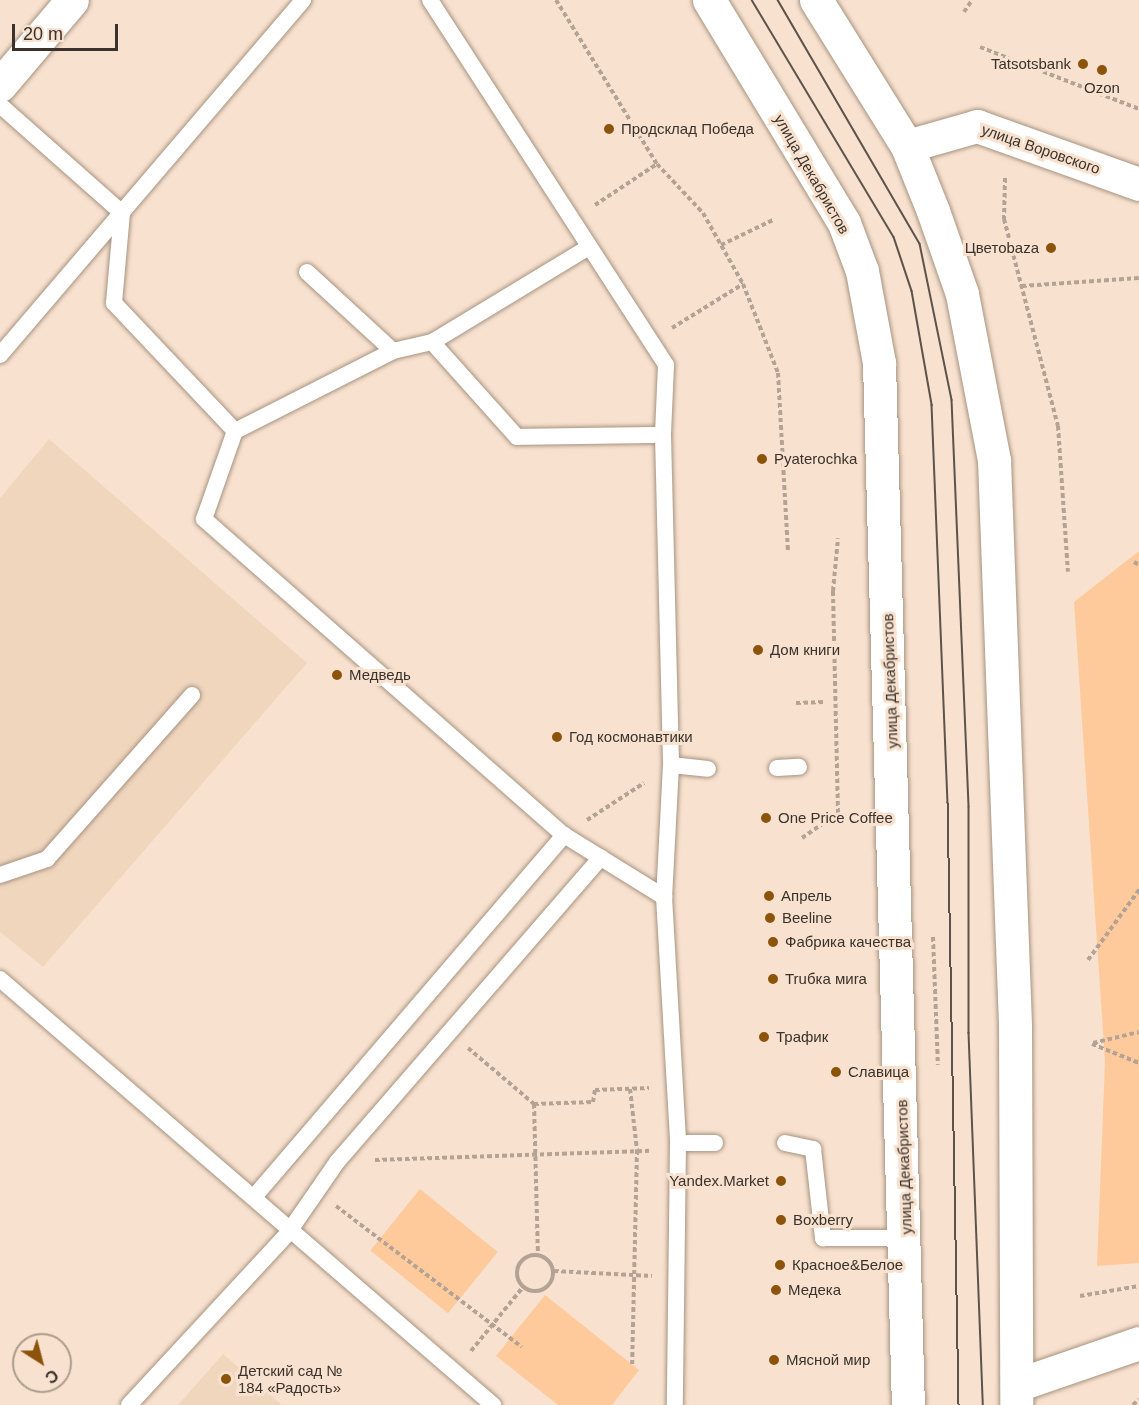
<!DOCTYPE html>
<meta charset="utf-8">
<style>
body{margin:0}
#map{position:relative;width:1139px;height:1405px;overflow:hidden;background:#f8e2cf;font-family:Helvetica,sans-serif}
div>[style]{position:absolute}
.built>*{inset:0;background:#f1d6be}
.green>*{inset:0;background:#feca9b;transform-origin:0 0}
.path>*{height:4px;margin-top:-2px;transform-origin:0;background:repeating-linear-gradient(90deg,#b4a395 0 4.5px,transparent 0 7.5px)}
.path>.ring{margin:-2px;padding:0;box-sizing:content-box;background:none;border:4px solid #b4a395;border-radius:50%}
.roads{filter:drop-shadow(0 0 2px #a79381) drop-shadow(0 0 2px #a79381)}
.service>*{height:16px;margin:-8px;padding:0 8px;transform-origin:8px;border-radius:8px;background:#fff}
.minor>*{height:33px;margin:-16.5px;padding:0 16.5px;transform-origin:16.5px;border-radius:16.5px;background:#fff}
.secondary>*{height:33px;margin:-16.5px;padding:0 16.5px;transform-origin:16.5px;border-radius:16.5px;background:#fff}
.tram>*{height:1.5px;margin:-0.75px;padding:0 0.75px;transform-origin:0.75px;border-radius:0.75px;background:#5e534a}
.dots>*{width:16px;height:16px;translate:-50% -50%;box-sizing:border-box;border:3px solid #f8e2cf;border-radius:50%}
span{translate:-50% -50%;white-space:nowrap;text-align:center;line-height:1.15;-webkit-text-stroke:6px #f8e2cf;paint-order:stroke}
.poi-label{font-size:15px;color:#3a322b}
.right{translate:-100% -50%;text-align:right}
.left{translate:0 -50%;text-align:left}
.street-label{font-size:15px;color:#3a322b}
.north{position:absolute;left:12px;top:1333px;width:60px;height:60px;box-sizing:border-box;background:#f8e2cf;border:2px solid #ac9c8d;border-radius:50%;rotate:144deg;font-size:16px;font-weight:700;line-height:24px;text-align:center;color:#3a322b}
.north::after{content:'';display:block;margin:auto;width:21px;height:27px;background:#8c530b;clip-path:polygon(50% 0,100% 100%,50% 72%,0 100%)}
.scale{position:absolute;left:12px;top:24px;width:106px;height:27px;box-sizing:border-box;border:3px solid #3a322b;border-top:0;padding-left:8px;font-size:18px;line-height:21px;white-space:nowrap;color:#3a322b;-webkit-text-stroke:4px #f8e2cf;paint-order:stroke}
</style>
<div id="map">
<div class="built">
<div style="clip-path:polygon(49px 439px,307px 663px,43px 967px,0 932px,0 498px)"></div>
<div style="clip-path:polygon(223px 1354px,282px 1405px,178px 1405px)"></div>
</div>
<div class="green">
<div style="clip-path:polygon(1139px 551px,1139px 1263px,1097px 1266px,1105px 1061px,1074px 602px)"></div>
<div style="left:420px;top:1189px;width:100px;height:79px;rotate:39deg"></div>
<div style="clip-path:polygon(545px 1295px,639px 1370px,612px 1405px,558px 1405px,496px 1356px)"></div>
</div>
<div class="path">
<div style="left:556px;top:0;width:193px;rotate:58.4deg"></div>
<div style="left:657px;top:164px;width:67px;rotate:46.8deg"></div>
<div style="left:703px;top:213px;width:81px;rotate:60.6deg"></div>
<div style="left:743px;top:284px;width:96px;rotate:68.5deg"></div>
<div style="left:778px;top:373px;width:178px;rotate:86.8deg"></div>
<div style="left:964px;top:12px;width:14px;rotate:-56deg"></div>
<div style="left:980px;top:47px;width:171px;rotate:21.3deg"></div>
<div style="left:1005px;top:178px;width:41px;rotate:91.4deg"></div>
<div style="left:1004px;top:219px;width:214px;rotate:75.4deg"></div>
<div style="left:1058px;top:426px;width:146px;rotate:86.1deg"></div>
<div style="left:595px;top:205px;width:74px;rotate:-33.5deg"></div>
<div style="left:721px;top:245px;width:58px;rotate:-25.7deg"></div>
<div style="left:1022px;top:286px;width:117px;rotate:-3.9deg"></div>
<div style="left:672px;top:328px;width:84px;rotate:-31.8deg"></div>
<div style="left:1134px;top:562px;width:6px;rotate:31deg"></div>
<div style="left:796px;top:703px;width:28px;rotate:-2deg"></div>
<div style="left:587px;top:820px;width:68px;rotate:-33deg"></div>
<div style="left:802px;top:838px;width:44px;rotate:-34.8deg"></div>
<div style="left:838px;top:813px;width:222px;rotate:-91.3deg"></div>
<div style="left:833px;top:591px;width:53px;rotate:-84.6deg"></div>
<div style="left:933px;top:937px;width:128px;rotate:87.8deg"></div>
<div style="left:1088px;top:960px;width:87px;rotate:-53.9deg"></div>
<div style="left:1093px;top:1043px;width:47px;rotate:-13.4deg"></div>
<div style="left:1092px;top:1044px;width:51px;rotate:22deg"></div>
<div style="left:468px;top:1048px;width:87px;rotate:40.3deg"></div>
<div style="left:534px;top:1104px;width:59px;rotate:-1.9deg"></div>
<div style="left:593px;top:1102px;width:12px;rotate:-81deg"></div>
<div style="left:595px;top:1090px;width:54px;rotate:-2.1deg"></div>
<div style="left:630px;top:1089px;width:61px;rotate:83.5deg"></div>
<div style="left:637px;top:1150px;width:214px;rotate:91.3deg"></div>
<div style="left:534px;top:1104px;width:151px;rotate:88.5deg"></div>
<div style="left:375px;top:1160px;width:277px;rotate:-1.9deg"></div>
<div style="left:336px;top:1206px;width:233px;rotate:37.2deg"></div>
<div class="ring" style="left:517px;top:1255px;width:32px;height:32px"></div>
<div style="left:554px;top:1271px;width:98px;rotate:2.9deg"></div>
<div style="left:1080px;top:1296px;width:60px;rotate:-9.6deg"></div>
<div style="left:471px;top:1351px;width:82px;rotate:-50.9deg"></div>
<div style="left:1133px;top:1405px;width:8px;rotate:-45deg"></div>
</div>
<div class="roads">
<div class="service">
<div style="left:430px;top:0;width:435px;rotate:57.1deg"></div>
<div style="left:666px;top:365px;width:70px;rotate:92.5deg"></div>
<div style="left:663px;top:435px;width:330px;rotate:88.6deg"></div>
<div style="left:671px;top:765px;width:132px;rotate:93deg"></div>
<div style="left:664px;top:897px;width:246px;rotate:86.7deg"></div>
<div style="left:678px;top:1143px;width:262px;rotate:90.7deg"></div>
<div style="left:0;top:105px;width:163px;rotate:41.5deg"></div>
<div style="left:122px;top:213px;width:90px;rotate:95.1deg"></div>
<div style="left:114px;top:303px;width:176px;rotate:46.6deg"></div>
<div style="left:589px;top:247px;width:184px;rotate:148.8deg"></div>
<div style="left:432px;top:342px;width:40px;rotate:167deg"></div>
<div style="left:393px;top:351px;width:177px;rotate:153.1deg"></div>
<div style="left:235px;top:431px;width:93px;rotate:109.4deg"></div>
<div style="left:204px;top:519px;width:479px;rotate:41.3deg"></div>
<div style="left:564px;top:835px;width:118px;rotate:31.8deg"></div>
<div style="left:307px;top:272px;width:117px;rotate:42.6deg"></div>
<div style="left:432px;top:342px;width:127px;rotate:48.2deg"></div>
<div style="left:517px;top:437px;width:146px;rotate:-0.8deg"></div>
<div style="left:0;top:355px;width:467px;rotate:-49.5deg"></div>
<div style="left:671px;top:765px;width:37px;rotate:6deg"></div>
<div style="left:777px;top:768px;width:22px;rotate:-3deg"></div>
<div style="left:0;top:875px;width:50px;rotate:-18.8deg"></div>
<div style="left:47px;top:859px;width:219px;rotate:-48.5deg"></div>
<div style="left:0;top:979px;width:652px;rotate:40.83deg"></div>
<div style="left:678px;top:1143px;width:37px"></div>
<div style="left:785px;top:1143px;width:29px;rotate:12deg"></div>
<div style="left:813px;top:1149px;width:90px;rotate:83.6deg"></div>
<div style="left:823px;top:1238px;width:83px"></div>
<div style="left:254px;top:1197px;width:477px;rotate:-49.4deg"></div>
<div style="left:129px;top:1405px;width:234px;rotate:-47.2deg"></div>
<div style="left:288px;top:1233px;width:86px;rotate:-55.4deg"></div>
<div style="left:337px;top:1162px;width:403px;rotate:-49.1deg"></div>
</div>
<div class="minor">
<div style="left:0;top:85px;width:111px;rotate:-49.7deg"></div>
<div style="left:907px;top:146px;width:73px;rotate:-15.9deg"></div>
<div style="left:977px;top:126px;width:172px;rotate:19.7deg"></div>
<div style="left:1017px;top:1385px;width:129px;rotate:-19deg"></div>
</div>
<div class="secondary">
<div style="left:709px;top:0;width:261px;rotate:58.8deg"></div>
<div style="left:844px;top:223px;width:51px;rotate:69.4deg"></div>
<div style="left:862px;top:271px;width:94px;rotate:79.5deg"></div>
<div style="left:879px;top:363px;width:1042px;rotate:88.41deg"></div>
<div style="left:816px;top:0;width:172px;rotate:58.1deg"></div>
<div style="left:907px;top:146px;width:70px;rotate:68.2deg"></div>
<div style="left:933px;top:211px;width:88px;rotate:70.7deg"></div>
<div style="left:962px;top:294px;width:169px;rotate:79.1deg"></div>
<div style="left:994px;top:460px;width:565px;rotate:87.87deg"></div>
<div style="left:1015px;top:1025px;width:380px;rotate:89.8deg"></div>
</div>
</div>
<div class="tram">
<div style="left:752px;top:0;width:276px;rotate:59.1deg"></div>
<div style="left:894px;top:237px;width:57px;rotate:71.6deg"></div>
<div style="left:912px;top:291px;width:116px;rotate:80deg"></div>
<div style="left:932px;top:405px;width:398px;rotate:87.7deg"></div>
<div style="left:948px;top:803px;width:602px;rotate:88.95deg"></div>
<div style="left:778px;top:0;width:282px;rotate:59.8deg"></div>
<div style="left:920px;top:244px;width:159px;rotate:78.4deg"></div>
<div style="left:952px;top:400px;width:407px;rotate:87.6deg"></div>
<div style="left:969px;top:807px;width:226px;rotate:90deg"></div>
<div style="left:969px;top:1033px;width:372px;rotate:87.8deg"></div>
</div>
<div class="dots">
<div style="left:1083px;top:64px;background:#8c530b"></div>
<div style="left:1102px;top:70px;background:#8c530b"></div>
<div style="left:609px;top:129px;background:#8c530b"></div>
<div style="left:1051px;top:248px;background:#8c530b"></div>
<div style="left:762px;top:459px;background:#8c530b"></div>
<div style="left:758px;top:650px;background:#8c530b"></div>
<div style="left:337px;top:675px;background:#8c530b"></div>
<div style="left:557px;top:737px;background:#8c530b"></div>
<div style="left:766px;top:818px;background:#8c530b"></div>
<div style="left:769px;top:896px;background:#8c530b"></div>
<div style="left:770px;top:918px;background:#8c530b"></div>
<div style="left:773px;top:942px;background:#8c530b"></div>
<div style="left:773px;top:979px;background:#8c530b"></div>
<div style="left:764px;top:1037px;background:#8c530b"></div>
<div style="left:836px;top:1072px;background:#8c530b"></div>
<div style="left:781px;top:1181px;background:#8c530b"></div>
<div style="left:781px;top:1220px;background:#8c530b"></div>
<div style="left:780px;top:1265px;background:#8c530b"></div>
<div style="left:776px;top:1290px;background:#8c530b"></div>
<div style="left:774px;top:1360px;background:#8c530b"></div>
<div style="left:226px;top:1379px;background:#8c530b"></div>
</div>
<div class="poi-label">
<span class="right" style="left:1071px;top:64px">Tatsotsbank</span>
<span style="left:1102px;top:88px">Ozon</span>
<span class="left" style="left:621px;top:129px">Продсклад Победа</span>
<span class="right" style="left:1039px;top:248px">Цветоbaza</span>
<span class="left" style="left:774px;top:459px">Pyaterochka</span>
<span class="left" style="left:770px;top:650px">Дом книги</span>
<span class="left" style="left:349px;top:675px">Медведь</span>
<span class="left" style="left:569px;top:737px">Год космонавтики</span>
<span class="left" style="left:778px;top:818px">One Price Coffee</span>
<span class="left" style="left:781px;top:896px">Апрель</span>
<span class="left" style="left:782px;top:918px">Beeline</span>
<span class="left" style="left:785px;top:942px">Фабрика качества</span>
<span class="left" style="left:785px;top:979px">Truбка миra</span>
<span class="left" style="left:776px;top:1037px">Трафик</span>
<span class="left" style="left:848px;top:1072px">Славица</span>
<span class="right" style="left:769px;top:1181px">Yandex.Market</span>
<span class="left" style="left:793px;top:1220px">Boxberry</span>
<span class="left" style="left:792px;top:1265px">Красное&amp;Белое</span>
<span class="left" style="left:788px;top:1290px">Медека</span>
<span class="left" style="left:786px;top:1360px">Мясной мир</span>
<span class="left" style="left:238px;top:1379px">Детский сад №<br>184 «Радость»</span>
</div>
<div class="street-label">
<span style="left:1041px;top:149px;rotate:19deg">улица Воровского</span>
<span style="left:812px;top:174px;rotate:60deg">улица Декабристов</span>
<span style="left:890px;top:681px;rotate:-92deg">улица Декабристов</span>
<span style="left:904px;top:1167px;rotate:-92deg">улица Декабристов</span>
</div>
<div class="north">С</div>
<div class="scale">20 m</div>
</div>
